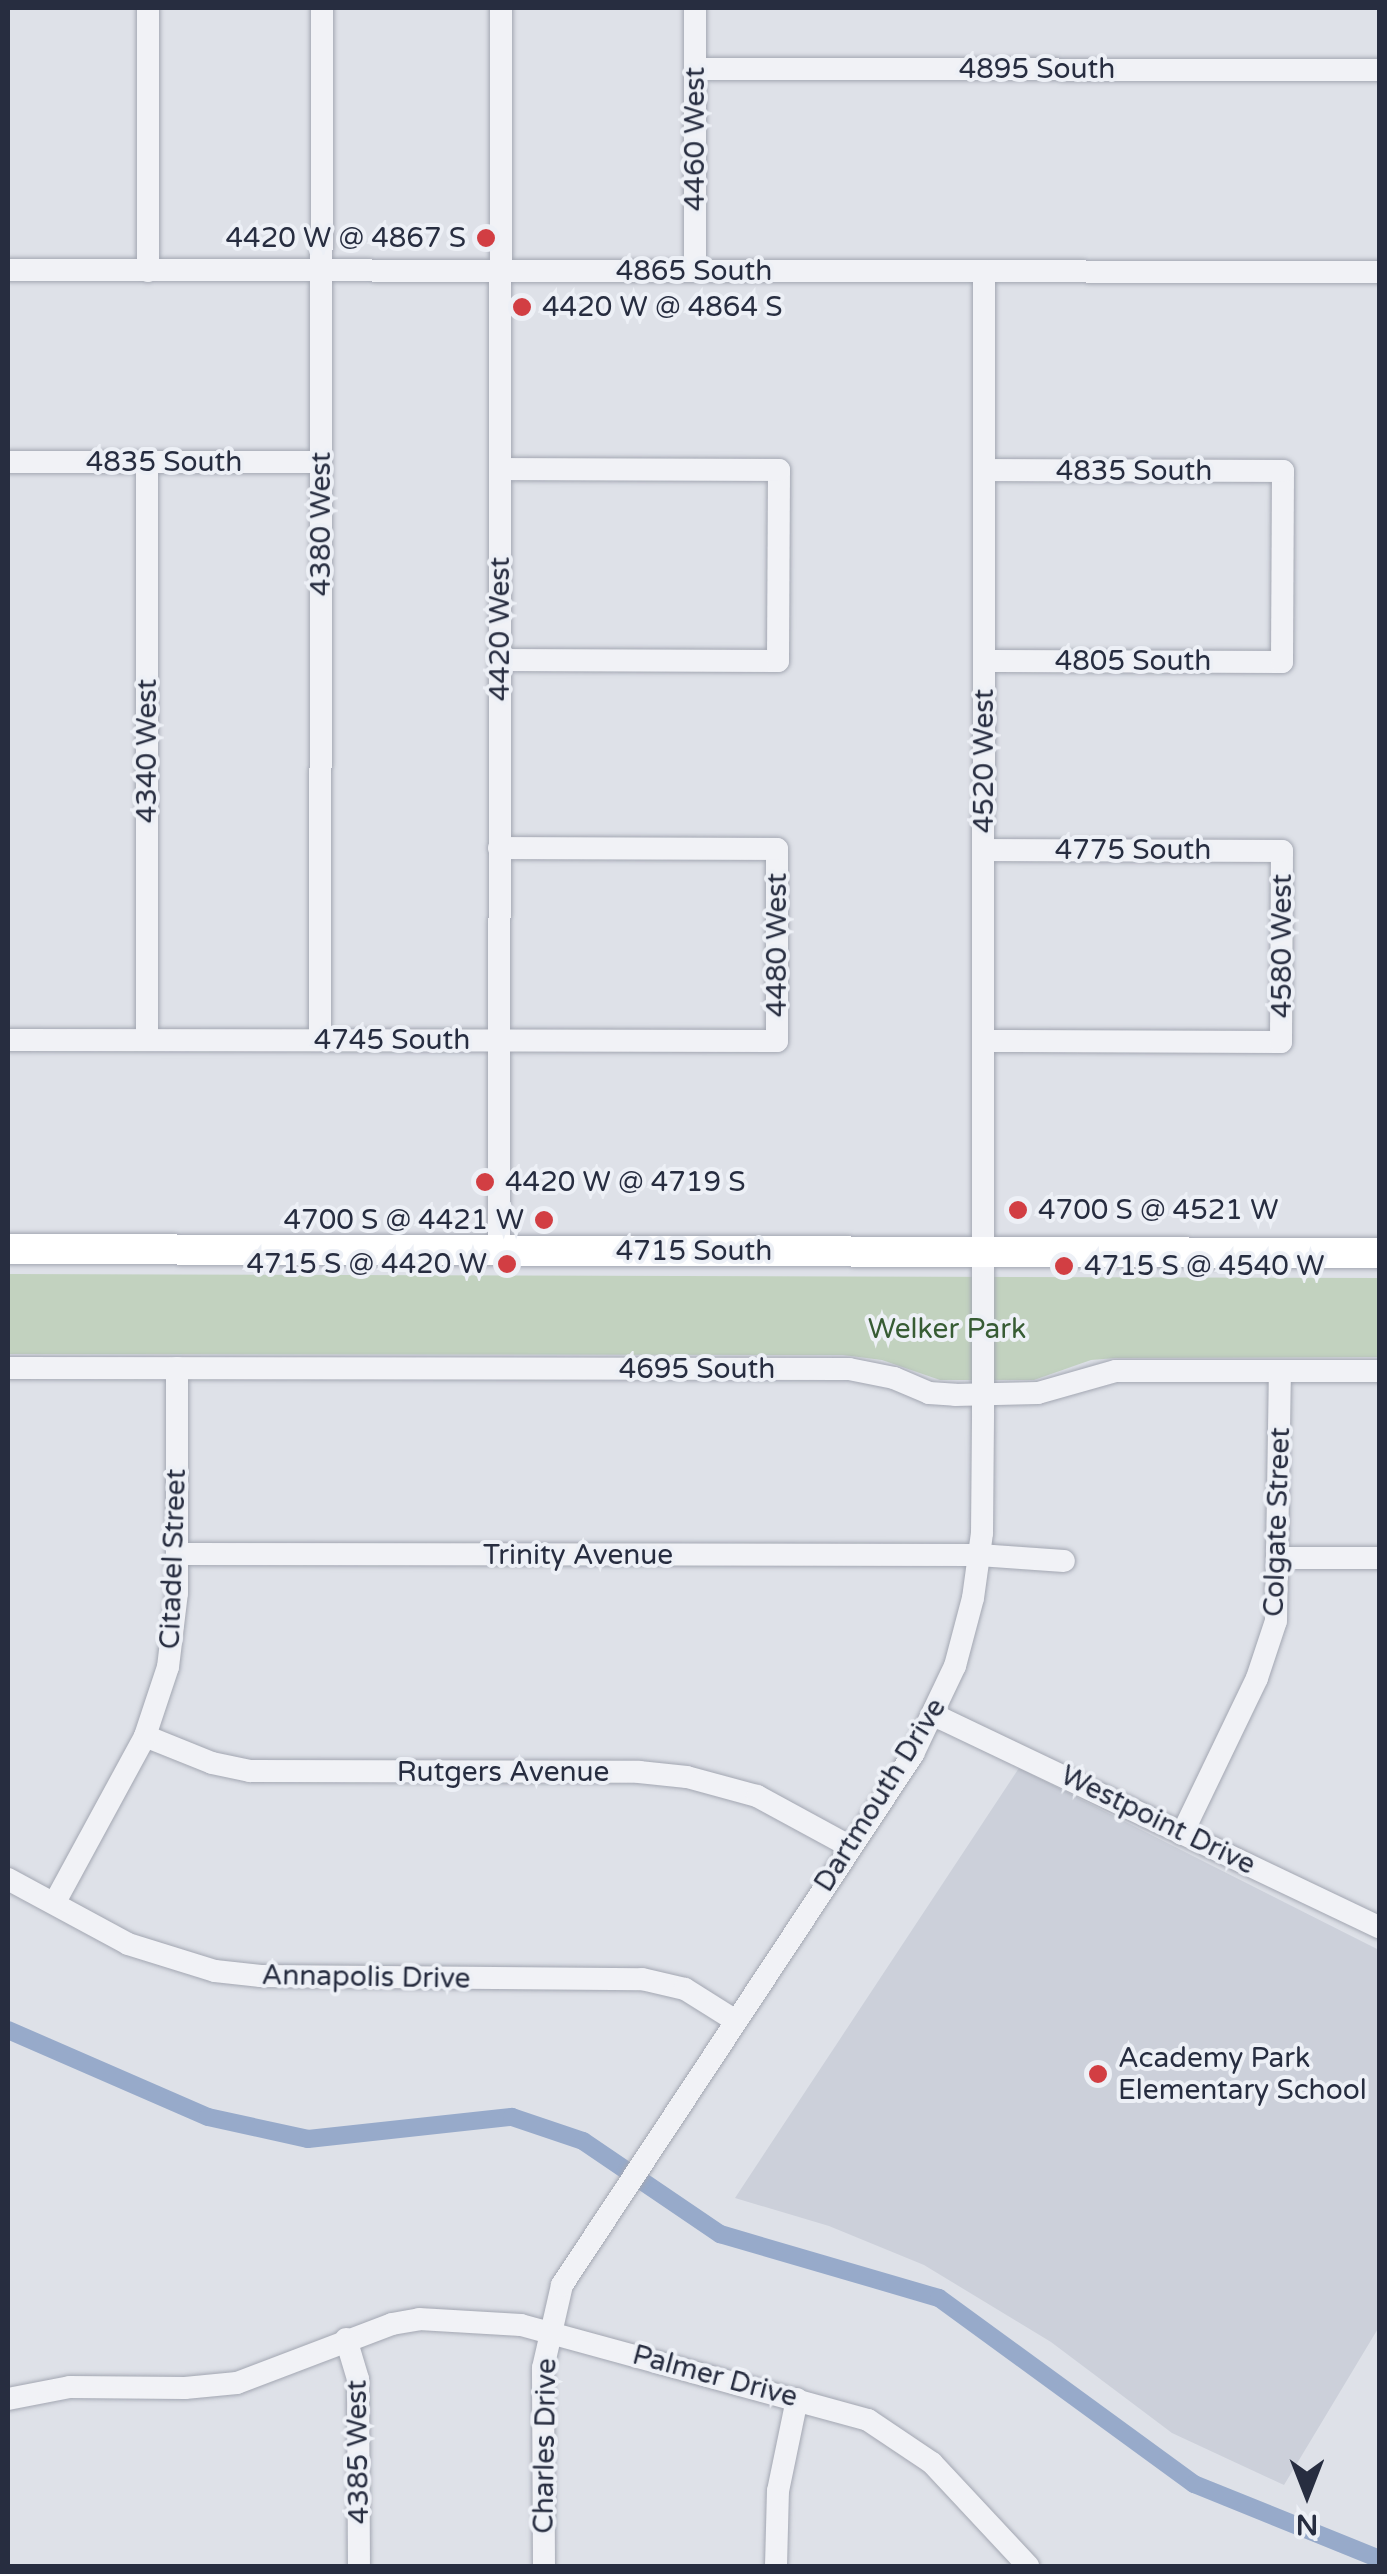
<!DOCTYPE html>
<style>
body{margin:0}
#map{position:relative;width:1387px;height:2574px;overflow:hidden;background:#dee1e8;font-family:"Varela Round",sans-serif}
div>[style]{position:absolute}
.built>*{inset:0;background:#ccd0da}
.green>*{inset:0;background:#c2d2bf}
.canal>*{height:18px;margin:-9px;padding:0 9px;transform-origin:9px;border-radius:9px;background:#97aaca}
.roads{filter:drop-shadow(0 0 2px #a3a7b2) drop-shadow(0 0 2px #a3a7b2)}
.minor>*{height:22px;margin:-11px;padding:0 11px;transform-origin:11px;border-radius:11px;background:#f1f2f6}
.major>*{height:30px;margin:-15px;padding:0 15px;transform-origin:15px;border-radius:15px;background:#fff}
.dots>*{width:28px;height:28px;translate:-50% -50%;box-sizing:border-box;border:5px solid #edf0f6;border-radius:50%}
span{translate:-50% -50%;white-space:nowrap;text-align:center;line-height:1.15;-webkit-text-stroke:8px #edf0f6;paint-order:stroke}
.street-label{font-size:28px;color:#272d40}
.poi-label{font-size:28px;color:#272d40}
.right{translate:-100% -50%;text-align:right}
.left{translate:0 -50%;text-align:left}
.park-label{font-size:28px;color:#375c34}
.frame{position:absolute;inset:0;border:10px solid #272d40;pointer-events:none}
.north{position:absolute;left:1257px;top:2444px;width:100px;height:100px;-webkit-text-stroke:8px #edf0f6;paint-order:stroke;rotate:180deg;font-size:28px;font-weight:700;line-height:40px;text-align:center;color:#272d40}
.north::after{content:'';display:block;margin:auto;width:35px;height:45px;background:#272d40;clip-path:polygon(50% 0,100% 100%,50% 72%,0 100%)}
</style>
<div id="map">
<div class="built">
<div style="clip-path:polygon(1019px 1768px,1379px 1950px,1379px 2327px,1284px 2485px,1172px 2433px,1051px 2342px,924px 2265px,829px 2226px,735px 2198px)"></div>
</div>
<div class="green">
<div style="clip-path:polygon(8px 1274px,1379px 1278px,1379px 1357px,1116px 1358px,1091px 1360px,1034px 1380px,940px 1380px,882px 1360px,843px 1355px,8px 1354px)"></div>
</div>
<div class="canal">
<div style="left:8px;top:2030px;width:218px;rotate:23.5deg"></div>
<div style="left:208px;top:2117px;width:102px;rotate:12.4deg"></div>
<div style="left:308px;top:2139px;width:205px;rotate:-6.2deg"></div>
<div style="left:512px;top:2117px;width:75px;rotate:18.7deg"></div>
<div style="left:583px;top:2141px;width:166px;rotate:34.2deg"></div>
<div style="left:720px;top:2234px;width:228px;rotate:16.3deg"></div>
<div style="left:939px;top:2298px;width:316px;rotate:36.1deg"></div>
<div style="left:1194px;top:2484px;width:201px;rotate:22deg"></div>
</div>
<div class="roads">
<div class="minor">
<div style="left:148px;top:8px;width:263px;rotate:90deg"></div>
<div style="left:695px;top:69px;width:685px;rotate:0.08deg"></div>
<div style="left:8px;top:270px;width:1372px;rotate:0.08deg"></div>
<div style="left:695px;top:271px;width:263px;rotate:-90deg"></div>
<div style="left:8px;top:462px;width:313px"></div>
<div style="left:500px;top:660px;width:278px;rotate:0.2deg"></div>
<div style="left:778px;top:661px;width:191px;rotate:-89.7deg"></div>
<div style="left:779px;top:470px;width:279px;rotate:-179.8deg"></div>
<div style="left:984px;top:661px;width:298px;rotate:0.2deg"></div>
<div style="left:1282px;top:662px;width:191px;rotate:-89.7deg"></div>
<div style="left:1283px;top:471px;width:299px;rotate:-179.8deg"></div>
<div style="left:8px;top:1040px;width:769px;rotate:0.07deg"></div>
<div style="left:777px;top:1041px;width:192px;rotate:-90deg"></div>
<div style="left:777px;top:849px;width:278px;rotate:-179.8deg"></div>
<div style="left:147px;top:1040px;width:578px;rotate:-90deg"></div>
<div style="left:320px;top:1040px;width:1032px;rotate:-89.89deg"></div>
<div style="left:984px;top:1041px;width:297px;rotate:0.2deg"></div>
<div style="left:1281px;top:1042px;width:191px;rotate:-89.7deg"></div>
<div style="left:1282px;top:851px;width:298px;rotate:-179.8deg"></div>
<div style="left:499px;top:1250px;width:1242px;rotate:-89.91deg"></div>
<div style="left:8px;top:1368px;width:841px;rotate:0.07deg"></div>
<div style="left:849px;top:1369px;width:46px;rotate:11.3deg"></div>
<div style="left:894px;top:1378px;width:38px;rotate:23deg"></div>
<div style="left:929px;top:1393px;width:26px;rotate:4deg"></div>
<div style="left:955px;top:1395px;width:83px;rotate:-1.4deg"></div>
<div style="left:1038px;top:1393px;width:81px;rotate:-15.8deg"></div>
<div style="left:1116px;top:1371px;width:264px"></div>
<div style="left:177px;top:1554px;width:802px;rotate:0.07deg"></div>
<div style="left:979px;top:1555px;width:85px;rotate:4deg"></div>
<div style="left:1280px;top:1558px;width:100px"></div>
<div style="left:934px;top:1715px;width:494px;rotate:25.5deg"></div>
<div style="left:145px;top:1736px;width:72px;rotate:21.9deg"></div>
<div style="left:212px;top:1763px;width:39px;rotate:12deg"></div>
<div style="left:250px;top:1771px;width:389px;rotate:0.1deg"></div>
<div style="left:639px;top:1772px;width:48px;rotate:5.9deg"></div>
<div style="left:687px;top:1777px;width:73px;rotate:15.2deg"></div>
<div style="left:757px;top:1796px;width:107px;rotate:28.5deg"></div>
<div style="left:1182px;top:1834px;width:173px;rotate:-64.3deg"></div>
<div style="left:1257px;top:1678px;width:60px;rotate:-71.6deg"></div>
<div style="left:1276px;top:1621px;width:250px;rotate:-89.1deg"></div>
<div style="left:8px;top:1879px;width:136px;rotate:28.4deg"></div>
<div style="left:128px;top:1944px;width:91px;rotate:17.2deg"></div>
<div style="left:215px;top:1971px;width:46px;rotate:6.2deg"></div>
<div style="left:261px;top:1976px;width:381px;rotate:0.5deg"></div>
<div style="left:642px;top:1979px;width:44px;rotate:13.1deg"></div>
<div style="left:685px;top:1989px;width:60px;rotate:32.1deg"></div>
<div style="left:55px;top:1902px;width:189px;rotate:-61.5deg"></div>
<div style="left:145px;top:1736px;width:73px;rotate:-71.6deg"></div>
<div style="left:168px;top:1667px;width:75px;rotate:-83.1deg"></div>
<div style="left:177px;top:1593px;width:225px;rotate:-90deg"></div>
<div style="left:346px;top:2339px;width:42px;rotate:73.3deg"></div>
<div style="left:358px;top:2379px;width:187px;rotate:89.7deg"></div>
<div style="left:8px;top:2399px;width:63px;rotate:-11deg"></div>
<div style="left:70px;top:2387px;width:115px;rotate:0.5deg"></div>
<div style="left:185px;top:2388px;width:52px;rotate:-5.5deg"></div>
<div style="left:237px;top:2383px;width:166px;rotate:-20.8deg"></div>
<div style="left:392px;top:2324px;width:27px;rotate:-10deg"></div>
<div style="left:419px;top:2319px;width:102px;rotate:3.4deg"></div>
<div style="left:521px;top:2325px;width:360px;rotate:15.3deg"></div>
<div style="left:868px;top:2420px;width:77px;rotate:33.9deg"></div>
<div style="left:932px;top:2463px;width:141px;rotate:47deg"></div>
<div style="left:544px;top:2566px;width:198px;rotate:-90.3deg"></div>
<div style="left:543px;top:2368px;width:85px;rotate:-77.1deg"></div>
<div style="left:562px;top:2285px;width:637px;rotate:-56.53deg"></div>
<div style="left:913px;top:1754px;width:98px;rotate:-64.5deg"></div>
<div style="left:955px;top:1666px;width:70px;rotate:-75.2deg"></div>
<div style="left:973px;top:1598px;width:66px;rotate:-82.1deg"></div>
<div style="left:982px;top:1533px;width:120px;rotate:-89.5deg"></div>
<div style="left:983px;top:1413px;width:1142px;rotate:-89.95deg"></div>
<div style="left:776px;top:2566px;width:75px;rotate:-88.5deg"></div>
<div style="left:778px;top:2491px;width:94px;rotate:-78.3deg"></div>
</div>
<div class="major">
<div style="left:8px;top:1249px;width:1372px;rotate:0.17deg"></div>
</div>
</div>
<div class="dots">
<div style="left:486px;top:238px;background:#d23e43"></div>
<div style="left:522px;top:307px;background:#d23e43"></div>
<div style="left:485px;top:1182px;background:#d23e43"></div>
<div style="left:1018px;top:1210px;background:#d23e43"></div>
<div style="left:544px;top:1220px;background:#d23e43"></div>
<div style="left:507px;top:1264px;background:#d23e43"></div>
<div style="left:1064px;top:1266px;background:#d23e43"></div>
<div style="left:1098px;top:2074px;background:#d23e43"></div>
</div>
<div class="street-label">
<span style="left:1037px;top:69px">4895 South</span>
<span style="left:695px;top:139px;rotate:-90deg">4460 West</span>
<span style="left:694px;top:271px">4865 South</span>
<span style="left:164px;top:462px">4835 South</span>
<span style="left:1134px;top:471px">4835 South</span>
<span style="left:321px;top:524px;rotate:-90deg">4380 West</span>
<span style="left:500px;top:629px;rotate:-90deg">4420 West</span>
<span style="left:1133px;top:661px">4805 South</span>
<span style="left:147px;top:751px;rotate:-90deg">4340 West</span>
<span style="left:984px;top:761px;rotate:-90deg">4520 West</span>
<span style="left:1133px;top:850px">4775 South</span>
<span style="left:777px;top:945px;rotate:-90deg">4480 West</span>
<span style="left:1282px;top:946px;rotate:-90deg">4580 West</span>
<span style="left:392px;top:1040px">4745 South</span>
<span style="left:694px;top:1251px">4715 South</span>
<span style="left:697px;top:1369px">4695 South</span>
<span style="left:1277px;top:1522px;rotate:-88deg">Colgate Street</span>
<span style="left:578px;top:1555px">Trinity Avenue</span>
<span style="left:173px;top:1559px;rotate:-88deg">Citadel Street</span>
<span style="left:503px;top:1772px">Rutgers Avenue</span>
<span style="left:880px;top:1795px;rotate:-58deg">Dartmouth Drive</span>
<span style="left:1158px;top:1820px;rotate:26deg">Westpoint Drive</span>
<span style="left:366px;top:1977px;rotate:1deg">Annapolis Drive</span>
<span style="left:715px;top:2376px;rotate:15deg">Palmer Drive</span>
<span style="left:545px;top:2446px;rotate:-89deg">Charles Drive</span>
<span style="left:358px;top:2452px;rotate:-91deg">4385 West</span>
</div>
<div class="poi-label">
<span class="right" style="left:466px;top:238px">4420 W @ 4867 S</span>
<span class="left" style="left:542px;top:307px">4420 W @ 4864 S</span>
<span class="left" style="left:505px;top:1182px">4420 W @ 4719 S</span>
<span class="left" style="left:1038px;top:1210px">4700 S @ 4521 W</span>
<span class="right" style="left:524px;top:1220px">4700 S @ 4421 W</span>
<span class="right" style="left:487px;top:1264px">4715 S @ 4420 W</span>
<span class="left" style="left:1084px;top:1266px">4715 S @ 4540 W</span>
<span class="left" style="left:1118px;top:2074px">Academy Park<br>Elementary School</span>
</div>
<div class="park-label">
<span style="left:947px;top:1329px">Welker Park</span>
</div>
<div class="frame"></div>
<div class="north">N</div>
</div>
